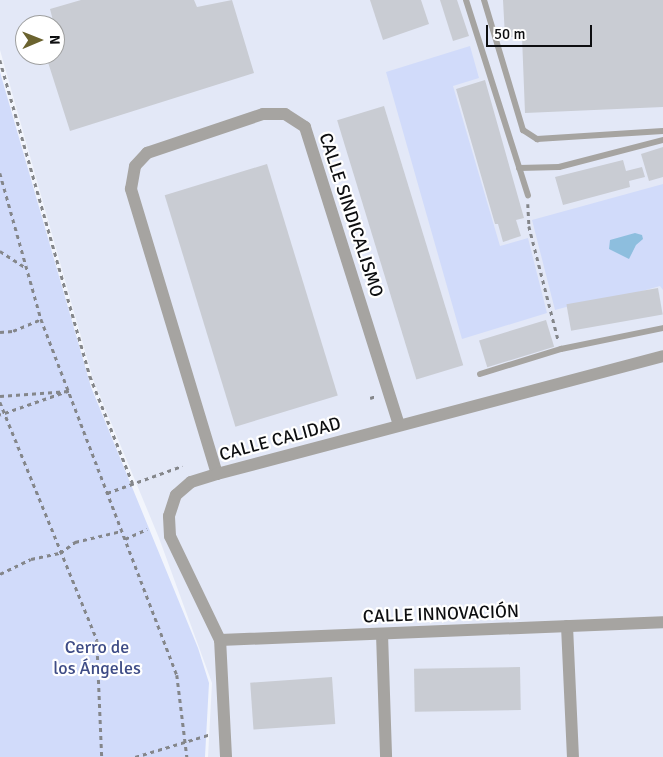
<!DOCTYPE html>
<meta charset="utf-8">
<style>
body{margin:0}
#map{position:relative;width:663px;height:757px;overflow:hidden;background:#f2f5fc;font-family:Signika,sans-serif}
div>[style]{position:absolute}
.built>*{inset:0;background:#e3e8f7}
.green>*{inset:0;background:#d1dbfa}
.water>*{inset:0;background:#8dbede}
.building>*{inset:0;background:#c9ccd3;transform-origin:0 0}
.path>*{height:2.5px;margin-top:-1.25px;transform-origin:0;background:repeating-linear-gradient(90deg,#84868a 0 4px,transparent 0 8px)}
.lane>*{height:6px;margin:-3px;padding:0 3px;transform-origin:3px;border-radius:3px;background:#a6a4a1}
.street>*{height:12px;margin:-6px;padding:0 6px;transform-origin:6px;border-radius:6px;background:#a6a4a1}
span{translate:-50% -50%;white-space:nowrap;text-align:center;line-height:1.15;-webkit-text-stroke:4.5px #fff;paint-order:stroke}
.street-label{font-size:18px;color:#0d0e10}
.park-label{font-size:18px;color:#3e4c86}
.north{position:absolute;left:15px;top:15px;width:50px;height:50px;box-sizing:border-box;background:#fff;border:1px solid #9e9f9f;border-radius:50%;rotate:89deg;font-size:14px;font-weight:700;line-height:20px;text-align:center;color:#0d0e10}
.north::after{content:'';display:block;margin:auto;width:18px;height:22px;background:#6b632f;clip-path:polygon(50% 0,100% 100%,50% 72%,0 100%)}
.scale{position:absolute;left:486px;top:25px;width:106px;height:22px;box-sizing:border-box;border:2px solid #0d0e10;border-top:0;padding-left:6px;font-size:15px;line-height:18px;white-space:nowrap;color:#0d0e10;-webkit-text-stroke:4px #fff;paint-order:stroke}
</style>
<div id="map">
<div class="built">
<div style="clip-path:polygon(evenodd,0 0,663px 0,663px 757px,208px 757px,212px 683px,159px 538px,93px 379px,0 50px,0 0,25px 25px,55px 25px,55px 55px,25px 55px,25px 25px)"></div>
</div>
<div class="green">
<div style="clip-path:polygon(470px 46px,479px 78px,453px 86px,500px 246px,528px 238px,547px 313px,462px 339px,386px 72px)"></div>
<div style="clip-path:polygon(0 72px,91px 387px,198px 648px,209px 683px,205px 757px,0 757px)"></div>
<div style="clip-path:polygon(663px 184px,663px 290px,660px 286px,571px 311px,570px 306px,555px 310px,532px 220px)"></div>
</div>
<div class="water">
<div style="clip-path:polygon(635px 233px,642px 235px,643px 239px,636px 245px,629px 259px,609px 249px,610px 240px)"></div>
</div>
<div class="building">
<div style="clip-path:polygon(81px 0,194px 0,197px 7px,232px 0,254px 73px,70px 131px,46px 56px,61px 51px,50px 9px)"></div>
<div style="clip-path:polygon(370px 0,421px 0,429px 24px,383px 40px)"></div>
<div style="clip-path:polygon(440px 0,457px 0,469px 36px,453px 41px)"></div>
<div style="clip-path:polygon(503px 0,663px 0,663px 107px,525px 113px,522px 37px,505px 37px)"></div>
<div style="clip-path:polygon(485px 80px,524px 218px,516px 220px,521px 236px,503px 242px,498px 224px,495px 224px,456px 89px)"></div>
<div style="left:384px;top:106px;width:271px;height:49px;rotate:73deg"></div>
<div style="clip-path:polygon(663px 147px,663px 177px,649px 181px,641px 154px)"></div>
<div style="clip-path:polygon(623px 160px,626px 171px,642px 167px,645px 177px,629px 181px,630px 187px,563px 205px,555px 177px)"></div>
<div style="left:267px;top:164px;width:242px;height:107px;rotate:73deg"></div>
<div style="left:658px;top:288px;width:27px;height:93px;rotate:80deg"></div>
<div style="left:546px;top:320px;width:28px;height:70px;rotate:73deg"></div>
<div style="left:520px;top:667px;width:43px;height:106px;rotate:89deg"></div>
<div style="left:332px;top:677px;width:47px;height:82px;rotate:86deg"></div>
</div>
<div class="path">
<div style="left:0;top:60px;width:329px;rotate:74.1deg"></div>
<div style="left:90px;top:376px;width:116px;rotate:68.3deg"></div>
<div style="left:0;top:173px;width:152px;rotate:74.3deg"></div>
<div style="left:41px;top:319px;width:381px;rotate:69.1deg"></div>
<div style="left:177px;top:675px;width:83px;rotate:83deg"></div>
<div style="left:528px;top:204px;width:22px;rotate:87deg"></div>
<div style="left:529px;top:226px;width:117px;rotate:75.6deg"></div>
<div style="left:0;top:251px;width:31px;rotate:33deg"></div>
<div style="left:0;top:332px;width:13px;rotate:-4deg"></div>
<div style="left:13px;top:331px;width:30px;rotate:-23deg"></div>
<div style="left:0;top:396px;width:69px;rotate:-4.1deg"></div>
<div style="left:69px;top:391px;width:73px;rotate:160.8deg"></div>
<div style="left:370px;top:398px;width:6px;rotate:-18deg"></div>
<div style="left:0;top:402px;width:257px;rotate:67.8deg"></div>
<div style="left:97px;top:640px;width:117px;rotate:87.6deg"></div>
<div style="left:107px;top:493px;width:80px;rotate:-19.8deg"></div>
<div style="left:125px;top:539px;width:24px;rotate:-24deg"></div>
<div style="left:0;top:574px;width:34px;rotate:-26deg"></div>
<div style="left:31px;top:559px;width:30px;rotate:-12deg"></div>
<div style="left:60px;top:553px;width:19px;rotate:-36deg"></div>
<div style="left:75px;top:542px;width:47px;rotate:-13.4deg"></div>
<div style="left:135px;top:757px;width:79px;rotate:-16.8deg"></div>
</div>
<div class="lane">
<div style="left:466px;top:0;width:205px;rotate:72.4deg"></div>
<div style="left:484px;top:0;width:136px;rotate:73.3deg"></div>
<div style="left:523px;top:130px;width:17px;rotate:33deg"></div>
<div style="left:537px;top:139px;width:126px;rotate:-3.6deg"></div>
<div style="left:519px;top:168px;width:40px;rotate:-1.4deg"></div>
<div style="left:559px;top:167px;width:107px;rotate:-14.6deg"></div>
<div style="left:480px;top:374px;width:85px;rotate:-17.2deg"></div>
<div style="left:561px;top:349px;width:104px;rotate:-11.6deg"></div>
</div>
<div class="street">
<div style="left:217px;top:474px;width:298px;rotate:-106.8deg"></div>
<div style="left:131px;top:189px;width:23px;rotate:-80deg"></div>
<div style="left:135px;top:166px;width:18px;rotate:-47deg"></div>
<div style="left:147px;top:153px;width:122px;rotate:-18.6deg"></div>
<div style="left:263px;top:114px;width:22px"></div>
<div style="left:285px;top:114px;width:24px;rotate:33deg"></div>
<div style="left:305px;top:127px;width:312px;rotate:72.5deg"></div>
<div style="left:567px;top:626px;width:131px;rotate:87.4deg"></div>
<div style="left:382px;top:634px;width:123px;rotate:88.1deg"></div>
<div style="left:220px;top:640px;width:443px;rotate:-2.3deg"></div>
<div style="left:226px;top:757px;width:117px;rotate:-92.9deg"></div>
<div style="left:220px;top:640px;width:115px;rotate:-115.7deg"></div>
<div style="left:170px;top:536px;width:20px;rotate:-93deg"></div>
<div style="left:169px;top:516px;width:22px;rotate:-72deg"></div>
<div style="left:176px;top:495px;width:20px;rotate:-41deg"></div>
<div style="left:191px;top:482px;width:27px;rotate:-17deg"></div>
<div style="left:217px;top:474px;width:461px;rotate:-14.8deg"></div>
</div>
<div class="street-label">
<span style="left:351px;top:215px;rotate:72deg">CALLE SINDICALISMO</span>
<span style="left:280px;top:439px;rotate:-15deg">CALLE CALIDAD</span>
<span style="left:441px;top:614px;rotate:-2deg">CALLE INNOVACIÓN</span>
</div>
<div class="park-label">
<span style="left:97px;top:658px">Cerro de<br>los Ángeles</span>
</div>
<div class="north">N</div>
<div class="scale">50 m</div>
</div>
